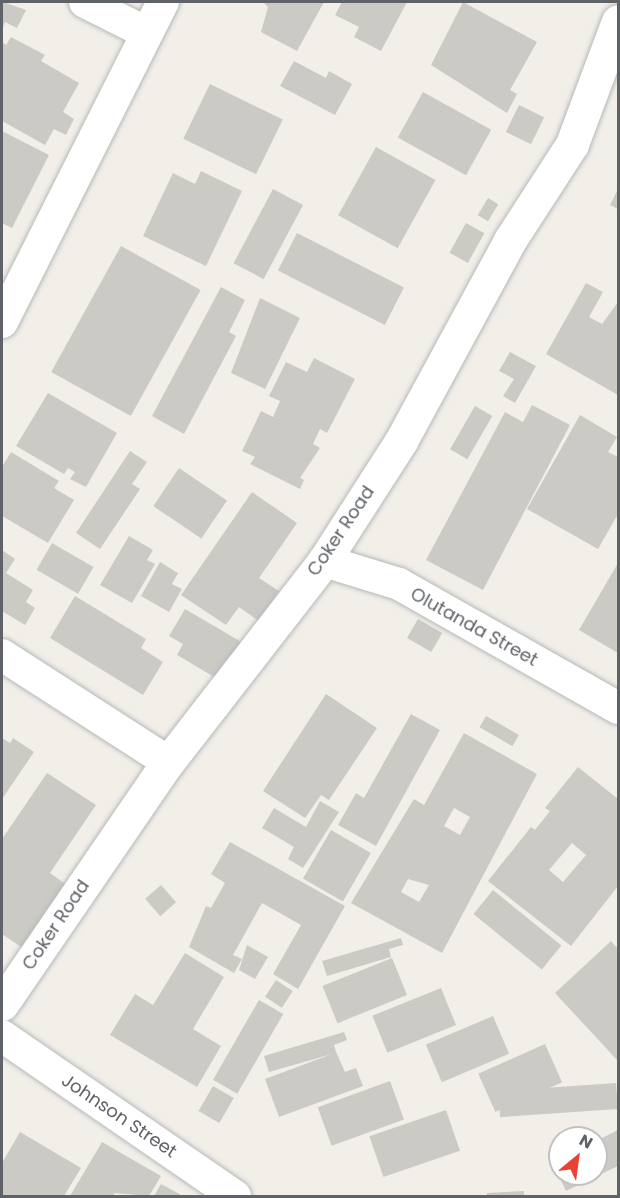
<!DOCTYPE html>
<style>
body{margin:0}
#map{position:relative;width:620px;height:1198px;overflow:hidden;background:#f1efe8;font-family:Poppins,sans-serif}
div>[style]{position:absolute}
.building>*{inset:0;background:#cccac5;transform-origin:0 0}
.roads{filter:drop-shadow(0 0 2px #b5b8bc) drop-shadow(0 0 2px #b5b8bc)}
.street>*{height:32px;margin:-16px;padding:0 16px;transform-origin:16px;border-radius:16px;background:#fff}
.secondary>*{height:33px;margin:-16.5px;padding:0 16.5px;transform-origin:16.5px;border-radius:16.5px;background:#fff}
span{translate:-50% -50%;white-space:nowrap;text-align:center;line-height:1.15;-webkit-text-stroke:5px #fff;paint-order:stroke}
.street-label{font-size:18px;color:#5f6368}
.frame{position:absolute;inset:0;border:3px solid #5f6368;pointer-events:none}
.north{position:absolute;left:548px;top:1126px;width:60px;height:60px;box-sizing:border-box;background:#fff;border:2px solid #bfc1c3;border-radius:50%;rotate:29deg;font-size:16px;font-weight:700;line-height:24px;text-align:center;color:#5f6368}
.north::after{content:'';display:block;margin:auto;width:21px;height:27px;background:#ea4335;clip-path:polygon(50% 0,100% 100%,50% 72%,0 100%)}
</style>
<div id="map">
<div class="building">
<div style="clip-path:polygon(3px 2px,26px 10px,17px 28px,5px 22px,2px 30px)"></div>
<div style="clip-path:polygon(263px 2px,324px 2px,297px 51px,261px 32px,268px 7px)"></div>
<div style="clip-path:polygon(342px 2px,407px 2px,381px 51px,354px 37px,359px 27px,335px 15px)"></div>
<div style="clip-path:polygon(463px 2px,537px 42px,510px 90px,517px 94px,507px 113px,431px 65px)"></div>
<div style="clip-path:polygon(11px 37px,45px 55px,41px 61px,79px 83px,63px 112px,74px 119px,66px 135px,54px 129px,45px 145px,2px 121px,2px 42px,6px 45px)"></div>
<div style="clip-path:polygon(294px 61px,326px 78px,329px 71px,352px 84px,335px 115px,280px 86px)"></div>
<div style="left:210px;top:84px;width:81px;height:61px;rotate:26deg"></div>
<div style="left:423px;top:92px;width:78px;height:52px;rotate:29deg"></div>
<div style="left:519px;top:105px;width:28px;height:30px;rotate:26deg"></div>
<div style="clip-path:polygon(2px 131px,49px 155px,12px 228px,2px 223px)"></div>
<div style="left:376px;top:147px;width:68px;height:78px;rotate:29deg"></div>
<div style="clip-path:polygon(201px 171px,242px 191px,206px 266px,143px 236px,173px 173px,195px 184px)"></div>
<div style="left:273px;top:189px;width:34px;height:84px;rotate:28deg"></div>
<div style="clip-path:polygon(618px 189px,618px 209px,610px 205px)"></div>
<div style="left:488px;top:198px;width:12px;height:20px;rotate:31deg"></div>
<div style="left:466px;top:223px;width:21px;height:34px;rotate:29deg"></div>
<div style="left:297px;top:233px;width:120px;height:42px;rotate:27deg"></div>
<div style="left:121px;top:246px;width:91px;height:144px;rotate:29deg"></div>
<div style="clip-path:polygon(586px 283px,603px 292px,589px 317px,602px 324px,618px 302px,618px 395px,546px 354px)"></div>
<div style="clip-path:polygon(221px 287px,245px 300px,229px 332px,236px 336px,184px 434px,152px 416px)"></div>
<div style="clip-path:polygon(260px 298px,300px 318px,265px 389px,231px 373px)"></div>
<div style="clip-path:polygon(510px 352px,536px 366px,515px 403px,503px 396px,514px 379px,499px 371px)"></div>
<div style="clip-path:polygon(314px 358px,355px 379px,327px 433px,320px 429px,313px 444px,320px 448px,300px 478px,304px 480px,300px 489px,250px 464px,255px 457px,242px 451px,261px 411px,273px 417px,280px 401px,269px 396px,286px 362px,307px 372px)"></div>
<div style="clip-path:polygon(48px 393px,117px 433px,86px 487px,70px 479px,75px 472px,68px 468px,64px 474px,16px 446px)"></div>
<div style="clip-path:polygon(532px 405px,570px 425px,483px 590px,426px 560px,505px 412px,523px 422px)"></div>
<div style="left:475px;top:406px;width:20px;height:50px;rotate:30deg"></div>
<div style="clip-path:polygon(580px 415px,617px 437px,608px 452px,618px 457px,618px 514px,598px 549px,527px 509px)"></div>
<div style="clip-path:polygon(130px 451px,147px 462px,132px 484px,140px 489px,100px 549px,76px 533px)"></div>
<div style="clip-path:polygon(11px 452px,59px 481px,54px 488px,74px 500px,48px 543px,2px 516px,2px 467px)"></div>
<div style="left:179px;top:468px;width:58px;height:46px;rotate:34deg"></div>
<div style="clip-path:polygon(252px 492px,297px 523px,259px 578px,279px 591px,259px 621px,239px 607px,226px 625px,181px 595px)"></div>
<div style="clip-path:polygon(129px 536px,153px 550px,147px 560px,155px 564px,132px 603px,100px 585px)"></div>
<div style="left:52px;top:543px;width:48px;height:31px;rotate:30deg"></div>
<div style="clip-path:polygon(2px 550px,15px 559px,6px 573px,33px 590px,26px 602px,35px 608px,25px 625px,2px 611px)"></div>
<div style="clip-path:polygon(160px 562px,178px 573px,172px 584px,182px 589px,169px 612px,141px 596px)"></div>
<div style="clip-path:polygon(618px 563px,618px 653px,579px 630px)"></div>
<div style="clip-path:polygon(75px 596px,146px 639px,141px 648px,163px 662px,143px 695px,50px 638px)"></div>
<div style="clip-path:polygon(185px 609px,243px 643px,221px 681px,177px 655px,183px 644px,169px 636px)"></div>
<div style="left:418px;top:619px;width:28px;height:22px;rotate:30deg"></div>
<div style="clip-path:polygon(326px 694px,377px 728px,329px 800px,321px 795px,305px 818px,263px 791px)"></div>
<div style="clip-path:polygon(411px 714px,440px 730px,376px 846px,338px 825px,356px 793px,364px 798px)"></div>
<div style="left:486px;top:716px;width:38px;height:13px;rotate:30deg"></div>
<div style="clip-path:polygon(evenodd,464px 733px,537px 774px,442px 953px,351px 903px,414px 799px,424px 805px,464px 733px,454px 808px,470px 817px,460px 835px,444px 826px,454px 808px,464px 733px,408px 879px,429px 885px,419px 902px,401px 892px,408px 879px)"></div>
<div style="clip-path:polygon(2px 738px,10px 743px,13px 738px,34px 752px,2px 799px)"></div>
<div style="clip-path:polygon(evenodd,578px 767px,618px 799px,618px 886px,571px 946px,488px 881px,531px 827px,535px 830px,550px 811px,545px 808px,578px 767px,572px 843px,586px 855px,563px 882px,549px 870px,572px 843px)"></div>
<div style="clip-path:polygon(47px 773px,96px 805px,50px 873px,68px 886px,24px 949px,2px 934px,2px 839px)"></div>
<div style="clip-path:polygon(320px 801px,339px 812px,303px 868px,288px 859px,294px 847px,262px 828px,274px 808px,306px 827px)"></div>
<div style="left:331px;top:830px;width:46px;height:56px;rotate:30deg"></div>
<div style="clip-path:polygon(230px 842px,345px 906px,298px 989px,273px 974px,301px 925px,262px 903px,233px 955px,242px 959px,234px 973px,189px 947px,206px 906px,211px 908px,225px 883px,211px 874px)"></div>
<div style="left:161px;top:885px;width:23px;height:21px;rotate:49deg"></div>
<div style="left:493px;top:890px;width:88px;height:31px;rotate:39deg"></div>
<div style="clip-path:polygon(401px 938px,403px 945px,389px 949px,391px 957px,327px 976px,322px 961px)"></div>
<div style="clip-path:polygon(611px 941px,618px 949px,618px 1061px,555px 993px)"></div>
<div style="clip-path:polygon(247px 945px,268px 957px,255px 979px,239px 970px)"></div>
<div style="clip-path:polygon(185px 953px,224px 977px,193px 1029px,221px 1046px,197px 1087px,110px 1035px,135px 994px,153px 1005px)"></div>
<div style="left:392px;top:958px;width:40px;height:75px;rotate:68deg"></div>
<div style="left:276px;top:980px;width:20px;height:20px;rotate:33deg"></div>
<div style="left:441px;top:988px;width:40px;height:74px;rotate:68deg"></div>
<div style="left:259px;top:1000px;width:28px;height:92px;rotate:30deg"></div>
<div style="left:493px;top:1016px;width:41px;height:73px;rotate:67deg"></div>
<div style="clip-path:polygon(344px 1032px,347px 1040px,334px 1045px,336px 1052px,345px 1072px,356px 1068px,363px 1086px,279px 1117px,265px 1079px,332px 1054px,269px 1072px,264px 1056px)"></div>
<div style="left:545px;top:1044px;width:42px;height:73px;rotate:66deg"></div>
<div style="left:390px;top:1081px;width:41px;height:77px;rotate:70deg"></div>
<div style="left:616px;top:1083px;width:26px;height:118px;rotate:86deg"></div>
<div style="left:213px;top:1086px;width:24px;height:29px;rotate:30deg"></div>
<div style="left:446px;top:1110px;width:43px;height:81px;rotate:71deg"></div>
<div style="clip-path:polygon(618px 1130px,618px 1166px,566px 1191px,552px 1162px,560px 1158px,560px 1174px,596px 1174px,596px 1141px)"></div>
<div style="clip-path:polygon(20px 1132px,81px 1168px,64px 1196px,2px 1196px,2px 1163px)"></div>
<div style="clip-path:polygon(102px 1142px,161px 1176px,149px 1196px,115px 1193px,112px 1196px,70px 1196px)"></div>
<div style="clip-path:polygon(161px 1184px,183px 1196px,154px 1196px)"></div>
<div style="clip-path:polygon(524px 1191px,524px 1196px,487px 1196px,487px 1193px)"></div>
</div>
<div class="roads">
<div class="street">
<div style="left:85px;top:2px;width:69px;rotate:26.6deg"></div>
<div style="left:2px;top:322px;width:358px;rotate:-63.3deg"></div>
<div style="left:324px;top:561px;width:78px;rotate:17deg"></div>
<div style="left:399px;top:584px;width:252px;rotate:29.5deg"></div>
<div style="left:2px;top:655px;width:197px;rotate:32.8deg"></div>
<div style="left:2px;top:1036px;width:283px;rotate:34.5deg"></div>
</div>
<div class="secondary">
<div style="left:2px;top:1004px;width:293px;rotate:-55.6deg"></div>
<div style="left:168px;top:762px;width:254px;rotate:-52.2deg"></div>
<div style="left:324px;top:561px;width:143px;rotate:-57.3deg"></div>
<div style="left:401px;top:441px;width:229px;rotate:-61.5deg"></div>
<div style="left:510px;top:240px;width:114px;rotate:-57.1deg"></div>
<div style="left:572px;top:144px;width:131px;rotate:-69.5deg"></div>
</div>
</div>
<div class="street-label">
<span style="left:341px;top:531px;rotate:-56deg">Coker Road</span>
<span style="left:474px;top:627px;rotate:29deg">Olutanda Street</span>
<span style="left:56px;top:925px;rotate:-56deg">Coker Road</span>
<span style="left:119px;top:1116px;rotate:34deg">Johnson Street</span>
</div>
<div class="frame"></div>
<div class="north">N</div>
</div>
